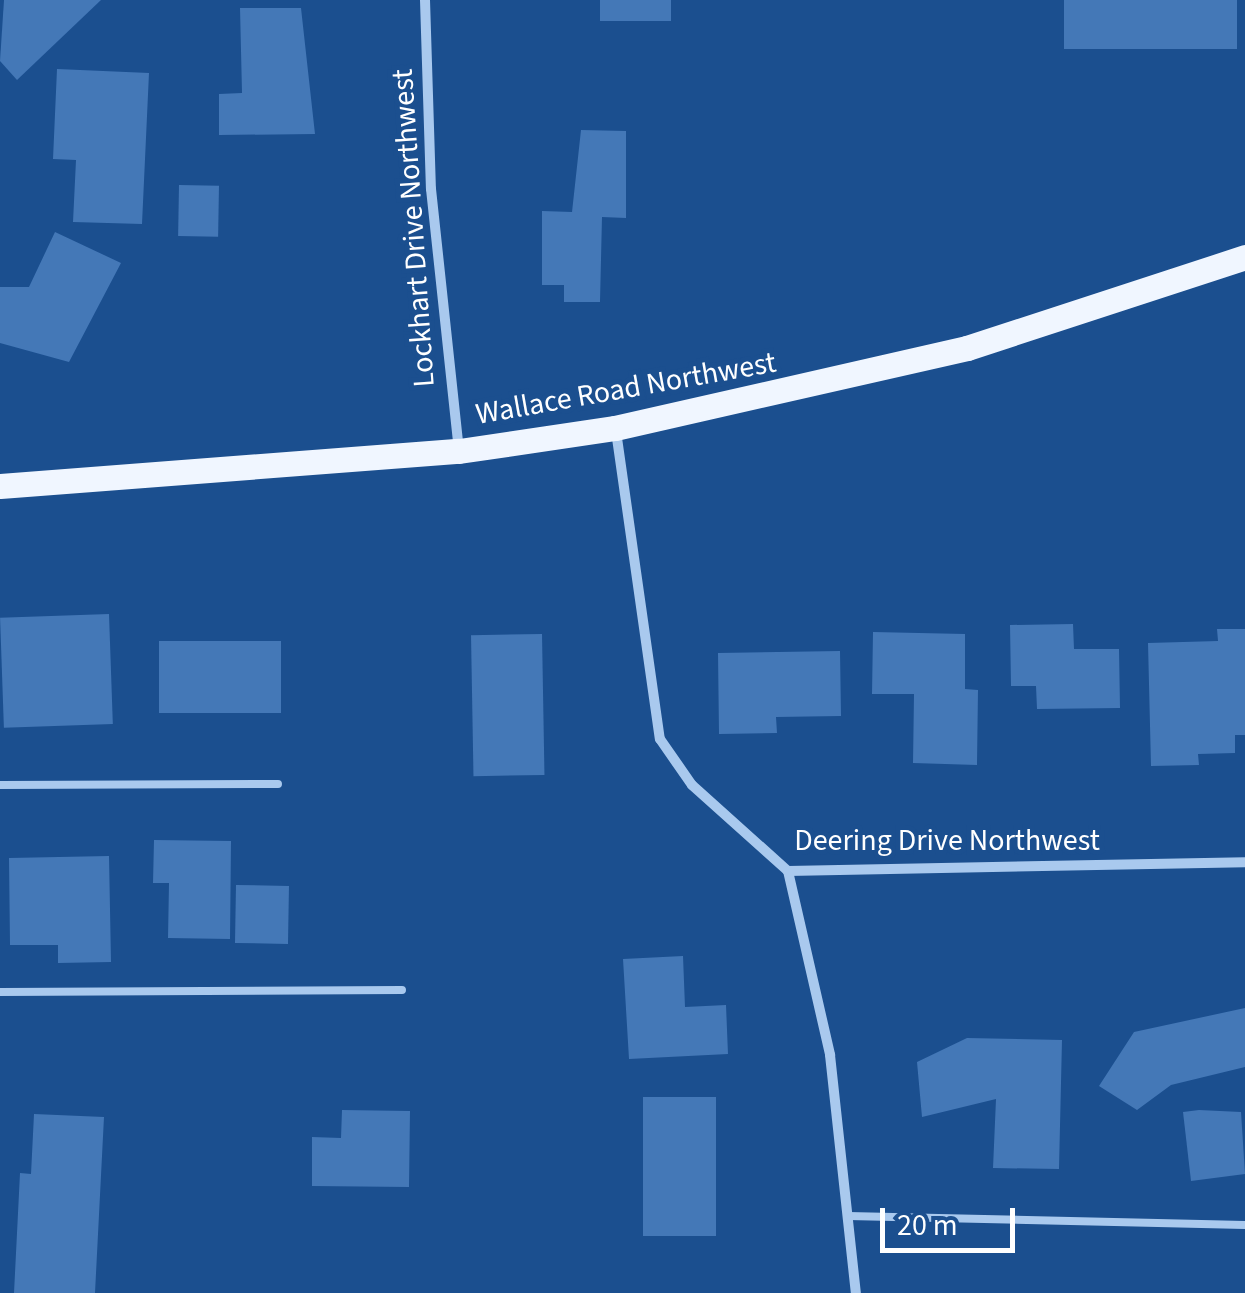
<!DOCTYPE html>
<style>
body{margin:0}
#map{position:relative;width:1245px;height:1293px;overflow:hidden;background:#1b4f8f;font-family:"Source Sans 3",sans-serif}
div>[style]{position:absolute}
.building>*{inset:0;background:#4478b7;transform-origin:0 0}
.service>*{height:8px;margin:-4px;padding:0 4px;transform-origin:4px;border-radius:4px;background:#a9c9ee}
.minor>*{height:10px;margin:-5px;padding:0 5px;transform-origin:5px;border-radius:5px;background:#a9c9ee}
.primary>*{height:25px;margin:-12.5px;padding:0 12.5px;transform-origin:12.5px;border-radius:12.5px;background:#f0f6ff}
span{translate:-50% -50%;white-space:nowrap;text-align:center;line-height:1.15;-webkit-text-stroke:10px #1b4f8f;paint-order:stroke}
.street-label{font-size:30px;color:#fff}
.scale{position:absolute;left:880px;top:1208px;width:135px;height:45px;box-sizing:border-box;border:5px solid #fff;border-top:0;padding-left:12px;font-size:30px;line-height:35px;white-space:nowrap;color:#fff;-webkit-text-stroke:8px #1b4f8f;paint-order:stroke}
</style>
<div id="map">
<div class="building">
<div style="clip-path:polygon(4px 0,101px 0,17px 80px,0 61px)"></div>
<div style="left:600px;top:0;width:71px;height:21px"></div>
<div style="left:1064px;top:0;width:173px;height:49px"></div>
<div style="clip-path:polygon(240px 8px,301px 8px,315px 134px,219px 135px,219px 94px,242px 93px)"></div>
<div style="clip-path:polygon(57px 69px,149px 73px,142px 224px,73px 222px,76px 160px,53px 159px)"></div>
<div style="clip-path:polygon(581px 130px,626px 131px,626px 218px,602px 217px,600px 302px,564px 302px,564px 285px,542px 285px,542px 211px,572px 212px)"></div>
<div style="left:179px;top:185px;width:40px;height:51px;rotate:1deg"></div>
<div style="clip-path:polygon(55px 232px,121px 263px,69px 362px,0 343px,0 287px,29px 287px)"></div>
<div style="left:109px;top:614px;width:110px;height:109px;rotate:88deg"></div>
<div style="clip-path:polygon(1073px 624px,1074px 649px,1119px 649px,1120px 708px,1037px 709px,1036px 686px,1011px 686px,1010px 625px)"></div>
<div style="clip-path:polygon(1217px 629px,1245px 629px,1245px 735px,1235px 735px,1235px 753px,1198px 754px,1199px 765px,1151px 766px,1148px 643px,1218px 641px)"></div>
<div style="clip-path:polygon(873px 632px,965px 634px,965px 689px,978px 690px,977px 765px,913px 763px,914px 694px,872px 694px)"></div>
<div style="left:542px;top:634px;width:141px;height:71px;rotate:89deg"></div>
<div style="left:159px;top:641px;width:122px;height:72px"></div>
<div style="clip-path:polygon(840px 651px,841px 716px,776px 717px,777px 733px,719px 734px,718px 653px)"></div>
<div style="clip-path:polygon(154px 840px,231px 841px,230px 939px,168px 938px,169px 883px,153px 883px)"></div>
<div style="clip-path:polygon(109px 856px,111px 962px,58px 963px,58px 945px,10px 945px,9px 858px)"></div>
<div style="left:236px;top:885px;width:53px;height:58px;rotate:1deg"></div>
<div style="clip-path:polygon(683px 956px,685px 1007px,726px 1005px,728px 1054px,629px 1059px,623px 959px)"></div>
<div style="clip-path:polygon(1245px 1008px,1245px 1067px,1171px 1085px,1137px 1110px,1099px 1086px,1134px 1032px)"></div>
<div style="clip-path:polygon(967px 1038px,1062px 1040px,1059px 1169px,993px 1168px,996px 1099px,922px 1117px,917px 1062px)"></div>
<div style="left:643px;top:1097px;width:73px;height:139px"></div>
<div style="clip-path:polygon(342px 1110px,410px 1111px,409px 1187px,312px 1186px,312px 1137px,341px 1138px)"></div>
<div style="clip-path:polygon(1199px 1110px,1241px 1112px,1245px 1174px,1191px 1181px,1183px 1112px)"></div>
<div style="clip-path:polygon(34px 1114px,104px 1117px,95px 1293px,14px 1293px,20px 1173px,31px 1174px)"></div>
</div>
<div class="service">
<div style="left:0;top:785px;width:278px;rotate:-0.2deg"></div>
<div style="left:0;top:992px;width:402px;rotate:-0.3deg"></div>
<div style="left:848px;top:1216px;width:397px;rotate:1.3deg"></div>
</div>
<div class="minor">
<div style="left:425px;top:0;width:189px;rotate:88.2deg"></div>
<div style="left:431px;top:189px;width:263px;rotate:83.9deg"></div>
<div style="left:616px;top:431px;width:311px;rotate:81.9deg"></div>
<div style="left:660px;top:739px;width:56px;rotate:55.2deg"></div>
<div style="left:692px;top:785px;width:129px;rotate:41.9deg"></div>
<div style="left:788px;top:871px;width:457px;rotate:-1.1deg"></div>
<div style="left:788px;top:871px;width:189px;rotate:77.1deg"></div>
<div style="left:830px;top:1055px;width:239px;rotate:83.8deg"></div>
</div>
<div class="primary">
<div style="left:0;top:486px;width:460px;rotate:-4.4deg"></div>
<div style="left:459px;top:451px;width:158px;rotate:-8.4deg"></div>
<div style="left:615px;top:428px;width:361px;rotate:-12.8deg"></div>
<div style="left:967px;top:348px;width:293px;rotate:-18.1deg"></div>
</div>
<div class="street-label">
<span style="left:414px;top:228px;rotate:-94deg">Lockhart Drive Northwest</span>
<span style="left:626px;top:389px;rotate:-10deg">Wallace Road Northwest</span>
<span style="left:947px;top:841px">Deering Drive Northwest</span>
</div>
<div class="scale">20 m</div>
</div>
